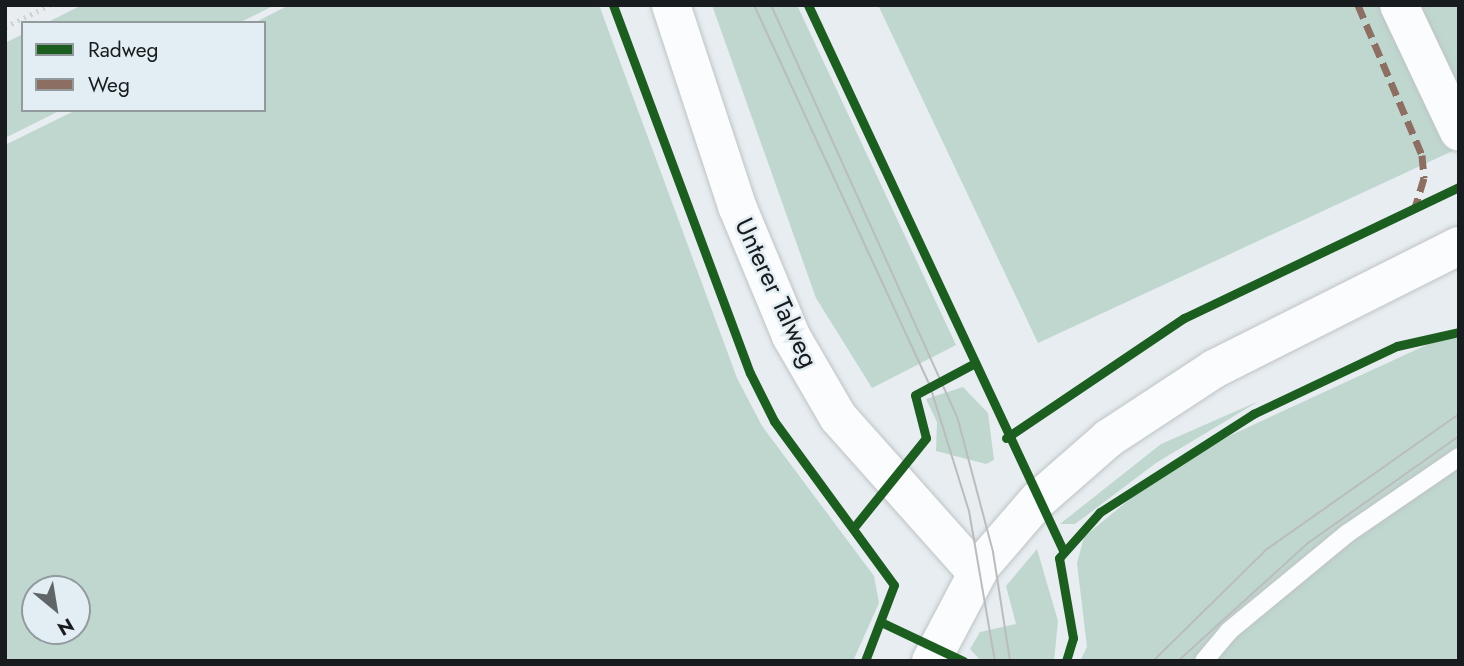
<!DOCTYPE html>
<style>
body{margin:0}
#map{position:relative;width:1464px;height:666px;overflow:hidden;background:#e7edf0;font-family:Jost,sans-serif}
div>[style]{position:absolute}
.green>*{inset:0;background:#bfd7ce}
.path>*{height:4.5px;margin-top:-2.25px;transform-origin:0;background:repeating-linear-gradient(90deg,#d0d2d2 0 2px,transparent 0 7px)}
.roads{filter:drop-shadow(0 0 2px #bec3c5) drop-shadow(0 0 2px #bec3c5)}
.service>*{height:18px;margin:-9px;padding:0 9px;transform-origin:9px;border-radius:9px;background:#fbfcfd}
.tertiary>*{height:38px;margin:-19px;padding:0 19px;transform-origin:19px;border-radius:19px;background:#fbfcfd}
.secondary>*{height:38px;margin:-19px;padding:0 19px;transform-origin:19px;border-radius:19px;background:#fbfcfd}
.tram>*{height:2px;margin:-1px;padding:0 1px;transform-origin:1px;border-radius:1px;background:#babcbd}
.quiet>*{height:7px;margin-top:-3.5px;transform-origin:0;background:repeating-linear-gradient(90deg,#8d6e63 0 14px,transparent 0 21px)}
.cycleway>*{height:9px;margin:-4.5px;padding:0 4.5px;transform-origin:4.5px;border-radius:4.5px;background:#1b5e20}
span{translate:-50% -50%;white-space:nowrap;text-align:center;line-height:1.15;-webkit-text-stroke:5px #e3eef4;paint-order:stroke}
.street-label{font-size:26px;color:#181c1e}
.frame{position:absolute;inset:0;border:7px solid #181c1e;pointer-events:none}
.legend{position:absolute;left:21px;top:21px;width:245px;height:91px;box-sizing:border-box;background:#e3eef4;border:2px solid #929a9e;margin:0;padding:9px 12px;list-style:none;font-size:21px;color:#181c1e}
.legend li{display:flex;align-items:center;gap:14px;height:35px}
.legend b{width:35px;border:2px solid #929a9e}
.north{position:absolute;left:21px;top:575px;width:70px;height:70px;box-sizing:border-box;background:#e3eef4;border:2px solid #929a9e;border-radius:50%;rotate:150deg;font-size:19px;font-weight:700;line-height:28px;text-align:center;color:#181c1e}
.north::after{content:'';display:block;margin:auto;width:24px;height:32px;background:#606568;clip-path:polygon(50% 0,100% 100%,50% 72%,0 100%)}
</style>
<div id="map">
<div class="green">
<div style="clip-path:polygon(82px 5px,275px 5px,239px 23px,46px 23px)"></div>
<div style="clip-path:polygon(evenodd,289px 5px,599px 5px,737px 378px,762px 426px,874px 576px,879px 603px,853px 661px,5px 661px,5px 145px,76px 110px,264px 110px,264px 23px,254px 23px,289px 5px,77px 589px,77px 631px,35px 631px,35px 589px,77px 589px)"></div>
<div style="clip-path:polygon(712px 5px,797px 5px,956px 345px,872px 388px,816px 298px)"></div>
<div style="clip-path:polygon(878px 5px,1459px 5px,1459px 148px,1038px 343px)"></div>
<div style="clip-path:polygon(23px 34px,23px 110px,61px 110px,5px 138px,5px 43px)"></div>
<div style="clip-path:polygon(1459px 330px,1459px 661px,1080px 661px,1087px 647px,1077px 563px,1084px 537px,1143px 488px,1229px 436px)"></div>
<div style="clip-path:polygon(963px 387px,988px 413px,994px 460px,986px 464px,936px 451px,937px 422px,926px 399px)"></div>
<div style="clip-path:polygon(1259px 401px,1156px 463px,1075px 524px,1060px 524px,1161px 444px)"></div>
<div style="clip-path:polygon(1037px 549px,1058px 621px,1054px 661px,981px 661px,970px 649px,980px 632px,1016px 624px,1006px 586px)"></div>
</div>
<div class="path">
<div style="left:5px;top:27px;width:50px;rotate:-26.1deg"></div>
</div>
<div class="roads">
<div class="service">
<div style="left:1204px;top:661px;width:39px;rotate:-50deg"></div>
<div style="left:1229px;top:631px;width:154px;rotate:-39.5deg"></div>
<div style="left:1348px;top:533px;width:135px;rotate:-34.4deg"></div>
</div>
<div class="tertiary">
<div style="left:671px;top:5px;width:212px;rotate:71.8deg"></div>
<div style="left:737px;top:206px;width:141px;rotate:67.4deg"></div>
<div style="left:791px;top:336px;width:94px;rotate:59.9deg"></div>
<div style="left:838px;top:417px;width:209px;rotate:48.3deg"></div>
<div style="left:1399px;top:5px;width:140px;rotate:64.7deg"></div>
</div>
<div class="secondary">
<div style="left:931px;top:661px;width:107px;rotate:-62.2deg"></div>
<div style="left:981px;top:566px;width:86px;rotate:-49.3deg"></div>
<div style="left:1037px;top:501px;width:96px;rotate:-41.2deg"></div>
<div style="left:1109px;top:438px;width:126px;rotate:-33.3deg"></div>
<div style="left:1214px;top:369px;width:274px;rotate:-26.7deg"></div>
</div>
</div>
<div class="tram">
<div style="left:754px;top:5px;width:420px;rotate:65.2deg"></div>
<div style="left:930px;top:386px;width:131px;rotate:72.7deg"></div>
<div style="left:969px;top:511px;width:152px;rotate:80.2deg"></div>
<div style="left:771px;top:5px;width:455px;rotate:65.7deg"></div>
<div style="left:958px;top:420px;width:137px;rotate:75.1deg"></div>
<div style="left:993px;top:552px;width:110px;rotate:81.1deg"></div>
<div style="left:1153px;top:661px;width:160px;rotate:-44.5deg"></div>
<div style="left:1267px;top:549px;width:235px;rotate:-35.1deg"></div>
<div style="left:1178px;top:661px;width:176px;rotate:-42.2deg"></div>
<div style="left:1308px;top:543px;width:185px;rotate:-35.3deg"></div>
</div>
<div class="quiet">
<div style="left:1358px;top:5px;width:163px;rotate:66.9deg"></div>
<div style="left:1422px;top:155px;width:23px;rotate:85deg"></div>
<div style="left:1424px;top:178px;width:31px;rotate:107deg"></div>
</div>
<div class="cycleway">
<div style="left:613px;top:5px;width:393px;rotate:69.6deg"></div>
<div style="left:750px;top:373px;width:54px;rotate:63.4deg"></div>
<div style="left:774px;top:421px;width:203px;rotate:53.8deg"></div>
<div style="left:894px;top:585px;width:81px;rotate:110.9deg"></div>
<div style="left:808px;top:5px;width:602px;rotate:64.93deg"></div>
<div style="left:1006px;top:438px;width:215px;rotate:-34deg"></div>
<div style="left:1184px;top:318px;width:305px;rotate:-25.5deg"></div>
<div style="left:855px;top:526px;width:113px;rotate:-51.1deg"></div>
<div style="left:926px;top:438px;width:44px;rotate:-104.3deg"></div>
<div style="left:915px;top:395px;width:68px;rotate:-28.1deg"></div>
<div style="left:883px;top:623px;width:89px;rotate:25.4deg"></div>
<div style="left:1066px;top:661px;width:24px;rotate:-73deg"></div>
<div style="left:1073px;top:638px;width:81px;rotate:-99.9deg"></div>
<div style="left:1059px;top:558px;width:62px;rotate:-48.3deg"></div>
<div style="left:1100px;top:512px;width:182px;rotate:-32.6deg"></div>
<div style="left:1253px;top:414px;width:159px;rotate:-25.3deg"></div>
<div style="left:1397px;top:346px;width:64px;rotate:-12.7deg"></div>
</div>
<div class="street-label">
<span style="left:776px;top:293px;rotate:65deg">Unterer Talweg</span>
</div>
<div class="frame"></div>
<ul class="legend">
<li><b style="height:9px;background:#1b5e20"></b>Radweg</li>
<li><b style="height:9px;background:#8d6e63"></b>Weg</li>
</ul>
<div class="north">N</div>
</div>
